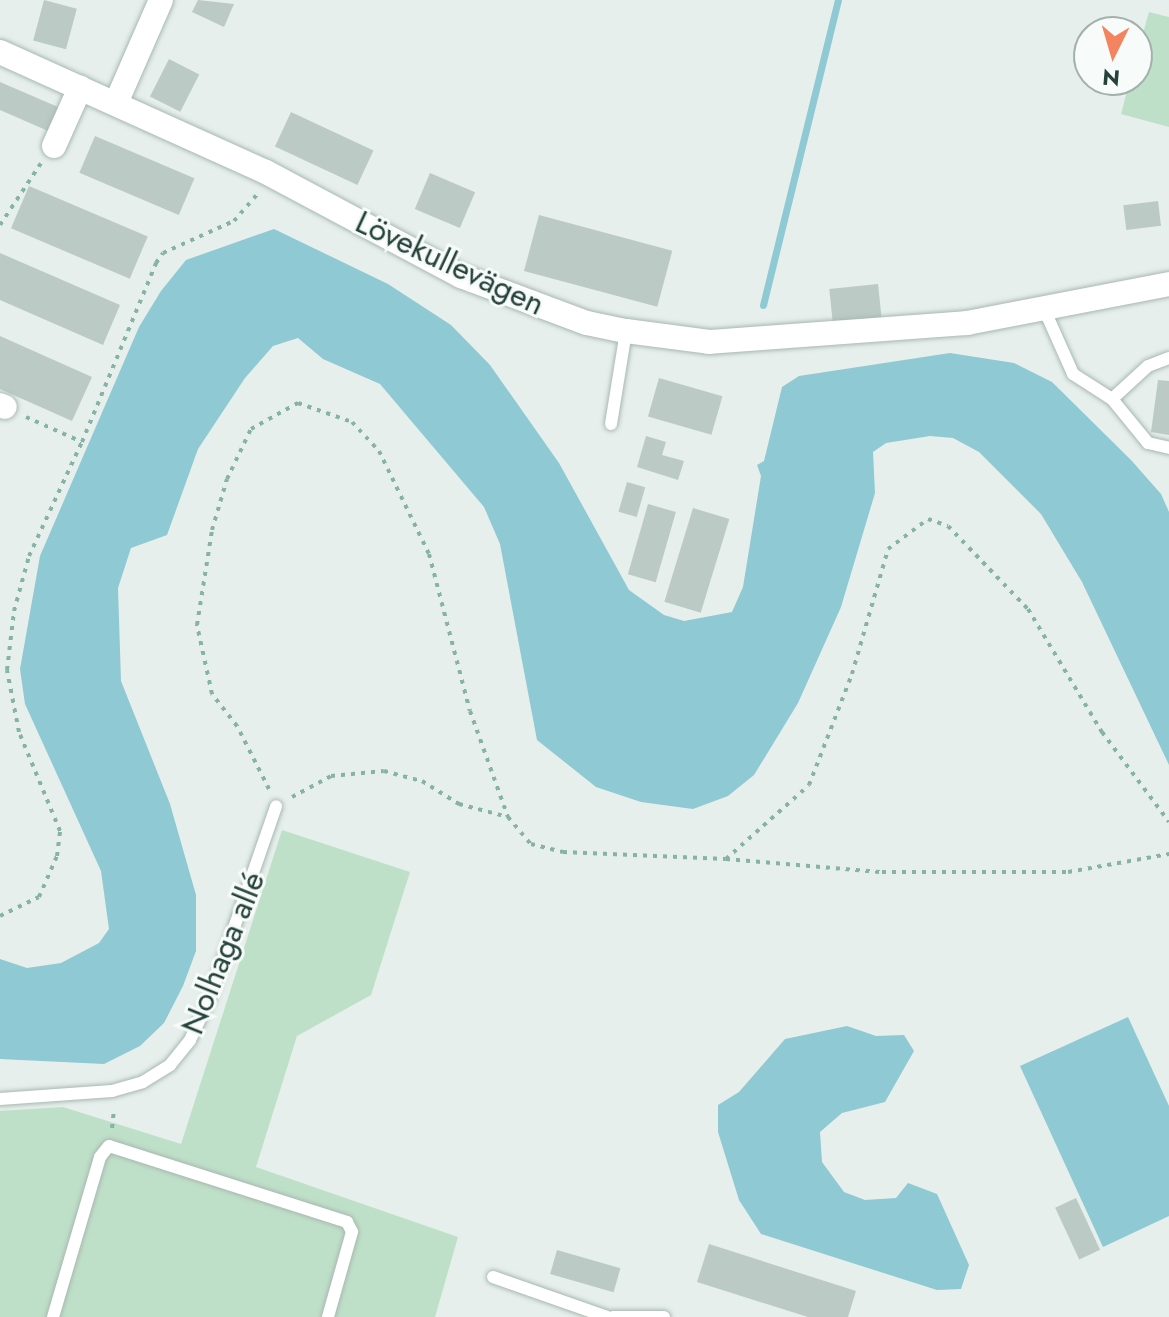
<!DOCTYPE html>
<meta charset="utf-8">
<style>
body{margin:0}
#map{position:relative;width:1169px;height:1317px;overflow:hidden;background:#e6efeb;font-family:Jost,sans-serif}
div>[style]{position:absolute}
.green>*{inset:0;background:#bfe0c8}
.water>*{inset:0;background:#8ec9d4}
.stream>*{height:7px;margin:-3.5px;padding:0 3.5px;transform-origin:3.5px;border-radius:3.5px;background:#8ec9d4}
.building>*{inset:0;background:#bbcac4;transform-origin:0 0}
.path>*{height:4px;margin-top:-2px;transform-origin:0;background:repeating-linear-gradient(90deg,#86b3a5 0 4px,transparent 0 10px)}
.roads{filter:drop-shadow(0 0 2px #a8b8b2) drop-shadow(0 0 2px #a8b8b2)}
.service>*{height:12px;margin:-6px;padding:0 6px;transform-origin:6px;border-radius:6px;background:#fff}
.minor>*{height:24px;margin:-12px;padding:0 12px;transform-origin:12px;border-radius:12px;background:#fff}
.tertiary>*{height:24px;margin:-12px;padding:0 12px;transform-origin:12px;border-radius:12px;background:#fff}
span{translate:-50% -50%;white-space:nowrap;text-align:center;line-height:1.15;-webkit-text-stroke:6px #f7fbf9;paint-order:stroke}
.street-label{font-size:32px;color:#24423a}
.north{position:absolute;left:1073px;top:16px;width:80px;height:80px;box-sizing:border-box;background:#f7fbf9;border:2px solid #a3b1ad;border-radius:50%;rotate:185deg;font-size:22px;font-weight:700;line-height:32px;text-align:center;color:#24423a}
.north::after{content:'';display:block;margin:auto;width:28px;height:36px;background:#f4845f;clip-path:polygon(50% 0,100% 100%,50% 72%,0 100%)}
</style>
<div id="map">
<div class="green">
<div style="clip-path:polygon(1149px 12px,1169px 17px,1169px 127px,1121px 114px,1130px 80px,1137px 80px,1137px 55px)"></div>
<div style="clip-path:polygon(282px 830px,410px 872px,371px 995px,297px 1036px,256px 1167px,458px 1237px,435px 1317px,0 1317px,0 1111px,63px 1107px,181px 1144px)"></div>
</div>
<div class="water">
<div style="clip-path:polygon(274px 229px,388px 284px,451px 325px,490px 365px,559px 463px,629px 590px,664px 615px,684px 621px,732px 612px,743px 587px,761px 476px,757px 465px,764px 461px,782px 387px,799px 376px,950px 353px,1014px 363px,1052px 382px,1131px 460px,1161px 494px,1169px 512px,1169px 765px,1082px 582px,1041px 514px,979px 452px,953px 438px,930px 436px,886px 443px,873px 452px,875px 493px,841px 607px,798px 703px,754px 775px,728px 796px,693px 809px,641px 802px,596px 787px,537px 740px,500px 544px,484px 507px,380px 384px,323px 359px,298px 338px,273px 346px,245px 378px,198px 449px,167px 535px,131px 548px,118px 588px,121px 681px,170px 804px,196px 895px,196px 951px,183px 986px,164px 1023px,140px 1046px,104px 1064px,0 1059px,0 959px,27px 968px,61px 963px,99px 943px,109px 929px,101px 871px,25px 704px,20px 669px,40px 556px,139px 327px,161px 291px,186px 260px)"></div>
<div style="clip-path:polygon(1128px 1017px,1169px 1106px,1169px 1216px,1103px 1247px,1020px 1066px)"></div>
<div style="clip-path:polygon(847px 1026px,876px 1036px,904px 1035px,914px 1051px,885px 1102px,842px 1113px,820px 1132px,822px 1162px,844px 1192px,865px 1200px,896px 1198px,908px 1183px,937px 1194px,969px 1265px,961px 1289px,937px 1290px,761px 1234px,739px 1200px,718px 1132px,718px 1105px,739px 1092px,785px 1039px)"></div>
</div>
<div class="stream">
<div style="left:763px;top:305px;width:314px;rotate:-76.2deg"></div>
</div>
<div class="building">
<div style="left:44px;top:0;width:34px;height:42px;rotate:15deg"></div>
<div style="clip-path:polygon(198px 0,234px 4px,224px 27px,192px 12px)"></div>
<div style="left:169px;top:59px;width:34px;height:42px;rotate:27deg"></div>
<div style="clip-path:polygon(0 82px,65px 110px,55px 134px,0 110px)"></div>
<div style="left:291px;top:112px;width:91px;height:38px;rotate:25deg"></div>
<div style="left:95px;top:136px;width:108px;height:40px;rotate:23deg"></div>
<div style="left:430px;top:173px;width:49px;height:39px;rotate:23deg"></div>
<div style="left:29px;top:186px;width:129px;height:46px;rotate:23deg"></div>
<div style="left:1158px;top:201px;width:25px;height:35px;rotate:83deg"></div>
<div style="left:539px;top:215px;width:138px;height:58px;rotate:15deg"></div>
<div style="clip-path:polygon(0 253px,120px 305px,103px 345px,0 300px)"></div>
<div style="left:878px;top:284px;width:41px;height:49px;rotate:84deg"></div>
<div style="clip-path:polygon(0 336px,92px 377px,72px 421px,0 389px)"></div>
<div style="left:659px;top:378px;width:66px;height:40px;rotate:16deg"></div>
<div style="clip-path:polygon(1158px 380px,1169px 381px,1169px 435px,1151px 432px)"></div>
<div style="clip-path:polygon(646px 436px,666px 442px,662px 455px,684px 461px,678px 480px,637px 467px)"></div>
<div style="left:627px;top:482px;width:19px;height:31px;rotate:16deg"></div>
<div style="left:648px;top:504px;width:29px;height:73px;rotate:16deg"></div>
<div style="left:693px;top:508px;width:38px;height:98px;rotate:17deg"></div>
<div style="left:1076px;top:1198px;width:57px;height:23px;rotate:65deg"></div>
<div style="clip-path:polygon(709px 1244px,856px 1291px,848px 1317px,808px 1317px,697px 1282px)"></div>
<div style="left:557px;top:1250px;width:66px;height:25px;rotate:16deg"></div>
</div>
<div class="path">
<div style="left:0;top:225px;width:74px;rotate:-56.5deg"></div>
<div style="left:26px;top:417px;width:61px;rotate:24.1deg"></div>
<div style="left:82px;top:442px;width:194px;rotate:-67.5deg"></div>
<div style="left:156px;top:263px;width:12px;rotate:-55deg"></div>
<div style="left:163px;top:253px;width:78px;rotate:-24.3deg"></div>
<div style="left:234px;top:221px;width:35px;rotate:-49deg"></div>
<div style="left:269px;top:789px;width:71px;rotate:-116.9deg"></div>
<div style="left:237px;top:726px;width:41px;rotate:-128deg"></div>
<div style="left:212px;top:694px;width:71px;rotate:-102.3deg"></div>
<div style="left:197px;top:625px;width:96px;rotate:-81deg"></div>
<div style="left:212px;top:530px;width:53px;rotate:-73.6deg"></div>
<div style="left:227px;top:479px;width:55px;rotate:-64.4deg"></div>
<div style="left:251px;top:429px;width:54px;rotate:-29deg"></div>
<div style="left:298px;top:403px;width:57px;rotate:19.4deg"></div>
<div style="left:352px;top:422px;width:40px;rotate:47deg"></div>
<div style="left:379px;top:451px;width:114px;rotate:64.1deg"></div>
<div style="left:429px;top:554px;width:162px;rotate:75.4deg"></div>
<div style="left:470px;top:711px;width:113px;rotate:70.3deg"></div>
<div style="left:508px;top:817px;width:35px;rotate:50deg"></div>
<div style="left:531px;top:844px;width:33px;rotate:14deg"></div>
<div style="left:563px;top:852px;width:163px;rotate:2.5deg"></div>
<div style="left:726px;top:859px;width:111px;rotate:-41.7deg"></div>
<div style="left:809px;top:785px;width:119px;rotate:-68.8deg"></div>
<div style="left:852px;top:674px;width:130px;rotate:-73.9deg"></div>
<div style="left:888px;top:549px;width:50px;rotate:-36.9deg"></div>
<div style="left:928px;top:519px;width:21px;rotate:19deg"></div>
<div style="left:948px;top:526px;width:115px;rotate:46.1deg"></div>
<div style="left:1028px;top:609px;width:144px;rotate:59deg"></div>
<div style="left:1102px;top:732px;width:112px;rotate:53.3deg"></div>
<div style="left:292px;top:797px;width:44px;rotate:-28.3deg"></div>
<div style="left:331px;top:776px;width:53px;rotate:-5.4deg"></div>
<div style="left:384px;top:771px;width:39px;rotate:15deg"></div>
<div style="left:422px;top:781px;width:44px;rotate:31.9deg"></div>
<div style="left:459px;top:804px;width:51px;rotate:14.9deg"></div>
<div style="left:726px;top:859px;width:157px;rotate:4.8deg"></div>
<div style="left:882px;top:872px;width:186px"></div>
<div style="left:1068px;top:872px;width:103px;rotate:-10.1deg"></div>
<div style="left:0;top:916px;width:43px;rotate:-26deg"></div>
<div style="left:39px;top:897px;width:45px;rotate:-66.3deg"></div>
<div style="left:57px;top:856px;width:25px;rotate:-83deg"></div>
<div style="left:60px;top:831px;width:107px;rotate:-112.5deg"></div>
<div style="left:19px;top:732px;width:63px;rotate:-101deg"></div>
<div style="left:7px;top:670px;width:59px;rotate:-83.2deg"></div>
<div style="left:14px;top:611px;width:57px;rotate:-74.7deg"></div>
<div style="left:29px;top:556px;width:126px;rotate:-65.1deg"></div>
<div style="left:112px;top:1128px;width:19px;rotate:-84deg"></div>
</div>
<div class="roads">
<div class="service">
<div style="left:1045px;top:311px;width:69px;rotate:66deg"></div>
<div style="left:1073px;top:374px;width:46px;rotate:32.7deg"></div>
<div style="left:1112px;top:399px;width:57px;rotate:50.7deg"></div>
<div style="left:1148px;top:443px;width:22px;rotate:13deg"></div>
<div style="left:1112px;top:399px;width:49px;rotate:-42.5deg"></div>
<div style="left:1148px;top:366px;width:22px;rotate:-21deg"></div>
<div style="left:611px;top:424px;width:94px;rotate:-80.8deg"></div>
<div style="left:0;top:1099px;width:112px;rotate:-4.1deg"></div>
<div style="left:112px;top:1091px;width:32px;rotate:-16deg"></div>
<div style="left:143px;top:1082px;width:32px;rotate:-32deg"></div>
<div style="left:170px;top:1065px;width:32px;rotate:-51deg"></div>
<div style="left:190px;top:1040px;width:44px;rotate:-64.6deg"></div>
<div style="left:209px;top:1000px;width:205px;rotate:-70.9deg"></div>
<div style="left:493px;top:1277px;width:121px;rotate:19.3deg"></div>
<div style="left:53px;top:1317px;width:167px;rotate:-73.6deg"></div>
<div style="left:100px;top:1157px;width:14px;rotate:-51deg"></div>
<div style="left:109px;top:1146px;width:250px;rotate:17.7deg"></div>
<div style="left:347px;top:1222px;width:11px;rotate:63deg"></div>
<div style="left:352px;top:1232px;width:88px;rotate:105.8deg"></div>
<div style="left:613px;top:1317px;width:51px"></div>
</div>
<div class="minor">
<div style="left:116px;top:103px;width:112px;rotate:-66.4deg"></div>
<div style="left:54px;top:146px;width:64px;rotate:-65.9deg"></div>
<div style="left:0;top:405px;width:5px;rotate:22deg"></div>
</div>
<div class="tertiary">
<div style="left:0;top:52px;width:292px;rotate:24.3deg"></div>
<div style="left:266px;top:172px;width:221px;rotate:28.1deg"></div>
<div style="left:461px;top:276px;width:134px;rotate:20.5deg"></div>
<div style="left:587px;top:323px;width:40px;rotate:12deg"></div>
<div style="left:626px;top:331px;width:84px;rotate:7.5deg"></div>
<div style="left:709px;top:342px;width:259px;rotate:-4.2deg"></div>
<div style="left:967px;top:323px;width:206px;rotate:-10.9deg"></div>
</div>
</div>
<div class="street-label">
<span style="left:450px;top:263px;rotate:25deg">Lövekullevägen</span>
<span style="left:223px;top:953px;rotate:-68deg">Nolhaga allé</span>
</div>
<div class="north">N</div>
</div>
